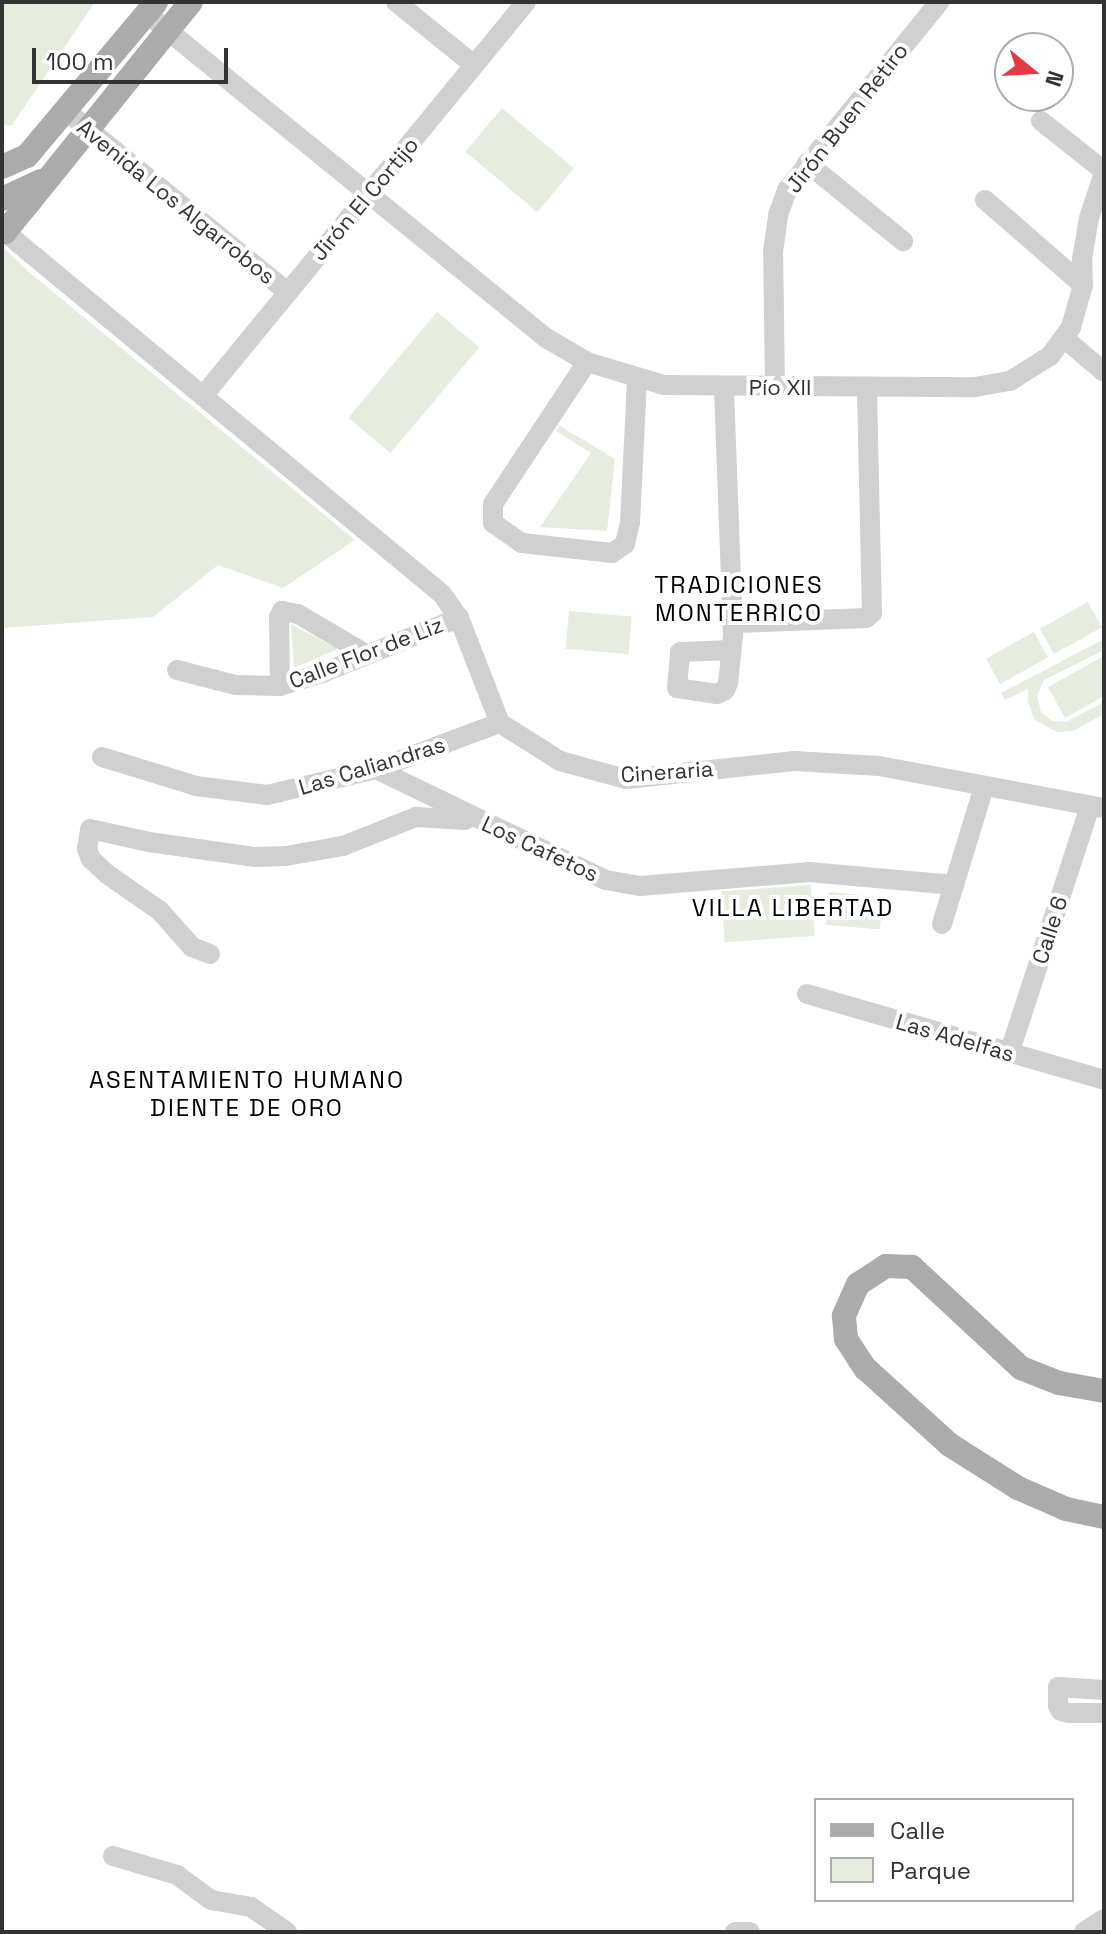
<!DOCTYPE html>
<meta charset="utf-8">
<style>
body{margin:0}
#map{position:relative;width:1106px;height:1934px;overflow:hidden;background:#fff;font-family:"Space Grotesk",sans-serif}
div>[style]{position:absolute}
.green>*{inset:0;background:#e6ecdf;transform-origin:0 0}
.minor>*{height:20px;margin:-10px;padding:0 10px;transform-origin:10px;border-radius:10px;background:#d0d0d0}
.major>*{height:24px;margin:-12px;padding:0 12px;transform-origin:12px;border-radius:12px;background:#ababab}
span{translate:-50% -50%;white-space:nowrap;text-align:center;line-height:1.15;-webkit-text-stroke:8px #fff;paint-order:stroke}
.street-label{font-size:22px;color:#333}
.neighbourhood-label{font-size:24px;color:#000;letter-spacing:2px}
.frame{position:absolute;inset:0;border:4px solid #333;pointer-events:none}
.legend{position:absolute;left:814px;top:1798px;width:260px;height:104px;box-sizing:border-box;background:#fff;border:2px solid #adadad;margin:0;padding:10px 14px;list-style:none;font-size:24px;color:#333}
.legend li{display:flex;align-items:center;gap:16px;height:40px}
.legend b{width:40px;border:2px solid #adadad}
.north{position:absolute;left:994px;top:32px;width:80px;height:80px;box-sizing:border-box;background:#fff;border:2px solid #adadad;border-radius:50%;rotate:108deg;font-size:22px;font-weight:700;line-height:32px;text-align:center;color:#333}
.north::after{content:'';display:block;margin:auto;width:28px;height:36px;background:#e63946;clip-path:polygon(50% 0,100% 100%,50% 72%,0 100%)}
.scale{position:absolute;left:32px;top:48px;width:196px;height:36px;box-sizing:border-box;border:4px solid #333;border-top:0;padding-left:10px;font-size:24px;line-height:28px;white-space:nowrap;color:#333;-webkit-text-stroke:6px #fff;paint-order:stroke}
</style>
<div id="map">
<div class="green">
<div style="clip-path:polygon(2px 2px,95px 2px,12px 125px,2px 126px)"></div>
<div style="left:502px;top:108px;width:94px;height:57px;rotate:40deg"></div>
<div style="clip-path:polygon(2px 246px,30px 273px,355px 540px,283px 588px,218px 565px,153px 617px,2px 628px)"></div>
<div style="left:437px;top:312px;width:55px;height:138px;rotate:40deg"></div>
<div style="clip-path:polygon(560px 426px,615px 459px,607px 531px,540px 527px,591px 453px,556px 431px)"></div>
<div style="left:1088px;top:602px;width:29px;height:55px;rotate:61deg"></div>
<div style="left:569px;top:611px;width:63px;height:38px;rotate:5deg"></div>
<div style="clip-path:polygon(291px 624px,338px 649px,294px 668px)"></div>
<div style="left:1034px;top:632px;width:29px;height:55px;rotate:61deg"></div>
<div style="clip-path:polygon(1104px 639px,1104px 650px,1044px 680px,1037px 695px,1041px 712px,1052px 721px,1066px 722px,1104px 702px,1104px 714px,1073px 731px,1057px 732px,1035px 720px,1028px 702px,1028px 689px,1005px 700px,1001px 693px)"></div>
<div style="clip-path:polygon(1104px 656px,1104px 696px,1065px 718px,1048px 687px)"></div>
<div style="left:811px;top:885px;width:51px;height:90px;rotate:86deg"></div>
<div style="left:829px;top:892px;width:54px;height:33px;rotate:5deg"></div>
</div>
<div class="minor">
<div style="left:396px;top:2px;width:100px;rotate:38.9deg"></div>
<div style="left:156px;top:21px;width:503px;rotate:39.1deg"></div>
<div style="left:546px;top:338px;width:48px;rotate:30.3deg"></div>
<div style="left:587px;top:362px;width:80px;rotate:16.6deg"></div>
<div style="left:664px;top:385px;width:311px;rotate:0.4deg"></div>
<div style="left:975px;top:387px;width:36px;rotate:-10deg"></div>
<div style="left:1010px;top:381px;width:47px;rotate:-32deg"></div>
<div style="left:1050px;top:356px;width:36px;rotate:-54deg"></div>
<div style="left:1071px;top:327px;width:44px;rotate:-74.1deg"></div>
<div style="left:1083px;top:285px;width:26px;rotate:-92deg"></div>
<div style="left:1082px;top:259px;width:42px;rotate:-80.3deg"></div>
<div style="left:1089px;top:218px;width:47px;rotate:-71.6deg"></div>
<div style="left:65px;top:110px;width:287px;rotate:39.3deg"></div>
<div style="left:1041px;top:121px;width:80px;rotate:38.4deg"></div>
<div style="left:807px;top:163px;width:124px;rotate:39.1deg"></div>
<div style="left:985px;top:200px;width:130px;rotate:40.9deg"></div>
<div style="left:5px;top:232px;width:567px;rotate:39.64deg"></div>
<div style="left:442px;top:594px;width:29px;rotate:55deg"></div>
<div style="left:459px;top:618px;width:113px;rotate:68.7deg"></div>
<div style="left:500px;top:723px;width:71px;rotate:32.3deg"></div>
<div style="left:560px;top:761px;width:68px;rotate:15.3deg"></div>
<div style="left:626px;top:779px;width:169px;rotate:-6.1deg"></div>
<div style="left:794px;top:761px;width:85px;rotate:3.4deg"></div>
<div style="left:879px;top:766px;width:229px;rotate:10.6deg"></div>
<div style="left:1064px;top:338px;width:52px;rotate:40.4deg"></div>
<div style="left:587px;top:362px;width:170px;rotate:123.5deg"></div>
<div style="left:493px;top:504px;width:19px;rotate:90deg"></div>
<div style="left:493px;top:523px;width:35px;rotate:35deg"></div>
<div style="left:522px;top:543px;width:91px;rotate:6.3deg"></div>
<div style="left:612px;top:553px;width:16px;rotate:-35deg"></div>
<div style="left:625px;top:544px;width:22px;rotate:-77deg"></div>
<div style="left:630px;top:523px;width:143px;rotate:-87.2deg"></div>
<div style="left:775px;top:387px;width:135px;rotate:-90.8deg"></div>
<div style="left:773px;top:252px;width:37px;rotate:-82deg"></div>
<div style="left:778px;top:215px;width:27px;rotate:-70deg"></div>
<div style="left:787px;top:190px;width:242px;rotate:-51deg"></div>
<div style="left:724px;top:388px;width:248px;rotate:87.9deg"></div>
<div style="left:733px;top:636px;width:47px;rotate:96.1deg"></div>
<div style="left:728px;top:683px;width:8px;rotate:113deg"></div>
<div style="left:725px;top:690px;width:9px;rotate:153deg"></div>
<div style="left:717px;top:694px;width:40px;rotate:-171.5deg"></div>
<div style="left:677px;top:688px;width:36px;rotate:-85deg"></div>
<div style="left:680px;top:652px;width:51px;rotate:-2.2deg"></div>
<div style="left:203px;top:396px;width:509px;rotate:-50.66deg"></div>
<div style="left:732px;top:619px;width:7px;rotate:34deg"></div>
<div style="left:738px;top:623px;width:128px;rotate:-2.2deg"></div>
<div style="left:866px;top:618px;width:8px;rotate:-40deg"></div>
<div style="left:872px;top:613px;width:225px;rotate:-91.3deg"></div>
<div style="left:177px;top:670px;width:61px;rotate:14.3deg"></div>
<div style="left:236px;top:685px;width:44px;rotate:1.3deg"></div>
<div style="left:280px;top:686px;width:44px;rotate:-17.2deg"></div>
<div style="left:322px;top:673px;width:148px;rotate:-21.9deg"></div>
<div style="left:280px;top:686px;width:69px;rotate:-90.8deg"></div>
<div style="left:279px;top:617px;width:7px;rotate:-63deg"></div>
<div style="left:282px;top:611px;width:16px;rotate:11deg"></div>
<div style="left:298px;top:614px;width:79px;rotate:30.5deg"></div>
<div style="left:102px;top:757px;width:98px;rotate:17.1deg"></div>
<div style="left:196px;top:786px;width:72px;rotate:7.2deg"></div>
<div style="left:267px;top:795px;width:112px;rotate:-13.4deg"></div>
<div style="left:376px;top:769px;width:132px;rotate:-20.4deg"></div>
<div style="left:376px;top:769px;width:255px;rotate:25.8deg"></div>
<div style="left:606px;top:880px;width:35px;rotate:10deg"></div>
<div style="left:640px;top:886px;width:170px;rotate:-4.7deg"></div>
<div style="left:809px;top:872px;width:146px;rotate:5.1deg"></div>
<div style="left:942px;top:924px;width:143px;rotate:-73deg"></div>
<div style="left:210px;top:954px;width:19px;rotate:-159deg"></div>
<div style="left:192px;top:947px;width:48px;rotate:-131.6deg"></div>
<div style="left:160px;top:911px;width:65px;rotate:-145.1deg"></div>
<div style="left:107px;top:874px;width:22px;rotate:-137deg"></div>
<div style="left:91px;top:859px;width:11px;rotate:-112deg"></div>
<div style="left:87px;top:849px;width:20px;rotate:-81deg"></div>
<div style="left:90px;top:829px;width:60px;rotate:12.4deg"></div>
<div style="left:149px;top:842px;width:106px;rotate:8.1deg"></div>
<div style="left:254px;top:857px;width:32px;rotate:-2deg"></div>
<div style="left:286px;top:856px;width:58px;rotate:-10deg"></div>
<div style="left:343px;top:846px;width:79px;rotate:-21.7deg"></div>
<div style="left:416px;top:817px;width:49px;rotate:3.5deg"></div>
<div style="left:807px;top:994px;width:309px;rotate:16.1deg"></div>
<div style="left:1009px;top:1054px;width:261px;rotate:-71.9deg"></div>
<div style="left:1104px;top:1690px;width:46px;rotate:-176.3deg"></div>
<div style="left:1058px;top:1687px;width:19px;rotate:90deg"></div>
<div style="left:1058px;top:1706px;width:6px;rotate:59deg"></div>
<div style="left:1061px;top:1711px;width:8px;rotate:14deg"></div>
<div style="left:1069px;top:1713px;width:35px"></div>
<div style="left:113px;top:1856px;width:67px;rotate:16.5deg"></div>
<div style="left:177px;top:1875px;width:42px;rotate:36.3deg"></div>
<div style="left:211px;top:1900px;width:41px;rotate:9.9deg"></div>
<div style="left:251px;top:1907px;width:44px;rotate:34.8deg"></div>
<div style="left:735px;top:1932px;width:15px"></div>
<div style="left:1084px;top:1932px;width:24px;rotate:-33deg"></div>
</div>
<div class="major">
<div style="left:2px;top:167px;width:27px;rotate:-24deg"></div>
<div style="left:27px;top:156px;width:201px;rotate:-50deg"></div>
<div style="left:2px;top:199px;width:43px;rotate:-24.8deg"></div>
<div style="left:2px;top:230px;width:4px;rotate:34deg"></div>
<div style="left:5px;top:232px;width:35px;rotate:-51deg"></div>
<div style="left:27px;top:205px;width:261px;rotate:-51.1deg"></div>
<div style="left:1104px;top:1391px;width:46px;rotate:-169.9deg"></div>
<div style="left:1059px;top:1383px;width:41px;rotate:-158.5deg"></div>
<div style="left:1021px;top:1368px;width:149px;rotate:-137.2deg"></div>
<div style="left:912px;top:1267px;width:26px;rotate:-178deg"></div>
<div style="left:886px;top:1266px;width:33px;rotate:147deg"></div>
<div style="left:858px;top:1284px;width:35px;rotate:114deg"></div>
<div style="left:844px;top:1316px;width:23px;rotate:85deg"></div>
<div style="left:846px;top:1339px;width:35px;rotate:57deg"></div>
<div style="left:865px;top:1368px;width:115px;rotate:42.2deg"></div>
<div style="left:950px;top:1445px;width:80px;rotate:32.3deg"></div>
<div style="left:1018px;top:1488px;width:52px;rotate:23.6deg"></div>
<div style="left:1066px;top:1509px;width:39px;rotate:12deg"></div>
</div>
<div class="street-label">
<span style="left:847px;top:118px;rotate:-52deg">Jirón Buen Retiro</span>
<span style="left:365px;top:199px;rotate:-50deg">Jirón El Cortijo</span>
<span style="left:176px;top:202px;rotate:39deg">Avenida Los Algarrobos</span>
<span style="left:780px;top:388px">Pío XII</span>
<span style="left:366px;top:653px;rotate:-21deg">Calle Flor de Liz</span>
<span style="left:372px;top:766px;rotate:-17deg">Las Caliandras</span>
<span style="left:667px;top:772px;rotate:-4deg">Cineraria</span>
<span style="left:540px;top:849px;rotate:25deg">Los Cafetos</span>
<span style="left:1050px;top:930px;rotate:-72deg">Calle 6</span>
<span style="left:955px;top:1038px;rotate:16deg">Las Adelfas</span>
</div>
<div class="neighbourhood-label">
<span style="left:739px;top:599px">TRADICIONES<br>MONTERRICO</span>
<span style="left:793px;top:908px">VILLA LIBERTAD</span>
<span style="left:247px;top:1094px">ASENTAMIENTO HUMANO<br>DIENTE DE ORO</span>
</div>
<div class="frame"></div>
<ul class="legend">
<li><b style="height:10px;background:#ababab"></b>Calle</li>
<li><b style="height:22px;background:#e6ecdf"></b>Parque</li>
</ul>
<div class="north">N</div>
<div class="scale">100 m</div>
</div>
